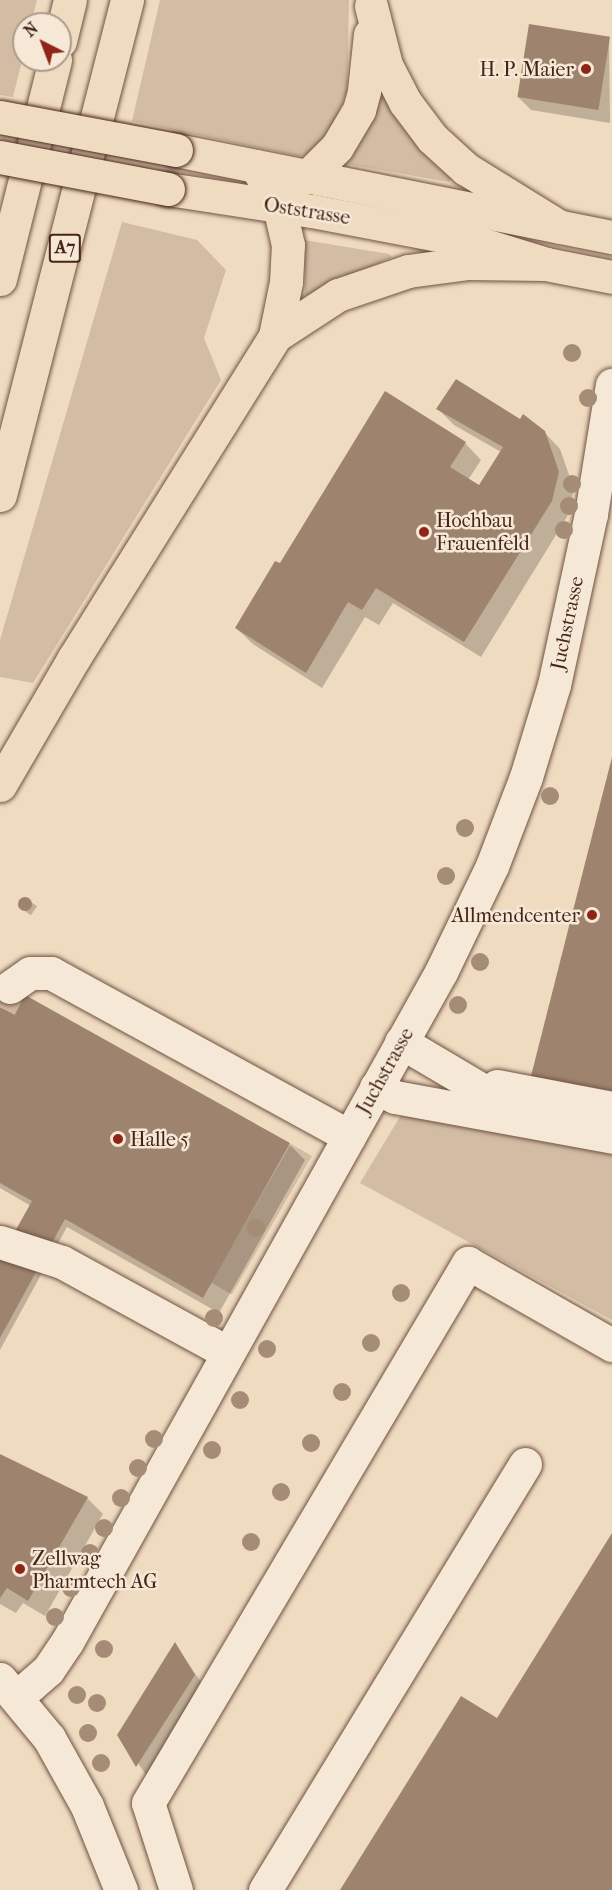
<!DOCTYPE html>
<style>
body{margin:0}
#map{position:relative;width:612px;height:1890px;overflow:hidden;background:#efdbc0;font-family:"IM FELL French Canon",serif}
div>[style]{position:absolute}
.green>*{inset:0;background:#d2bca3;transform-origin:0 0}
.shadow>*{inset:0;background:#0003;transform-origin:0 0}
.building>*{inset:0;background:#9e846f;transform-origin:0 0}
.round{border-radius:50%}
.minor-tunnel>*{height:33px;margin-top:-16.5px;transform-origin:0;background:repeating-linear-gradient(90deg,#cdb79e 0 33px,transparent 0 49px)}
.roads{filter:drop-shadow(0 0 2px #705242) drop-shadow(0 0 2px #705242)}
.minor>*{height:33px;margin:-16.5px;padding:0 16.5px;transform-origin:16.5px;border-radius:16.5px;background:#f5e8d6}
.major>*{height:33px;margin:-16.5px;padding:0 16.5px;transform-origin:16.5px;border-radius:16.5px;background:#efdbc0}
.highway>*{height:33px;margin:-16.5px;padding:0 16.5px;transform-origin:16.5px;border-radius:16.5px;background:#efdbc0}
.bridges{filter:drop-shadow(0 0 2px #462518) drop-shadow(0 0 2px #462518)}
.major-bridge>*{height:33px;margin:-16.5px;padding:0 16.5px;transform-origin:16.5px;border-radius:16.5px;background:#efdbc0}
.trees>*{width:18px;height:18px;margin:-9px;border-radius:50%;background:#a58c77}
.dots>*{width:16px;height:16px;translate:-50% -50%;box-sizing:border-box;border:3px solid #f5e8d6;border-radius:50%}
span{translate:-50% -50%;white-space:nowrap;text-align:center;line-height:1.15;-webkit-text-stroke:5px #f5e8d6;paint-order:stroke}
.shield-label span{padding:2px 4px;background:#f5e8d6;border:2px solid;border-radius:4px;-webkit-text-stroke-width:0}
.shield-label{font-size:18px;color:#462518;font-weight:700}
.poi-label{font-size:20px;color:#462518}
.right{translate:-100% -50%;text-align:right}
.left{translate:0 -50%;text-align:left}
.street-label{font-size:20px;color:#462518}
.north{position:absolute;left:12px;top:12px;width:60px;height:60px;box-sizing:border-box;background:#f5e8d6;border:2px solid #af9a8a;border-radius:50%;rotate:318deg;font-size:16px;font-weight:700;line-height:24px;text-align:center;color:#462518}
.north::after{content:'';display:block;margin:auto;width:21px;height:27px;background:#8f2418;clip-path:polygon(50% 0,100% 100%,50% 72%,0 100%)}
</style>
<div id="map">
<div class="green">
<div style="clip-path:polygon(0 0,37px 0,31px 24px,24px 24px,24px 53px,13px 97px,0 95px)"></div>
<div style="clip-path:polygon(160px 0,349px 0,347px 94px,330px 131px,307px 155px,298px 156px,132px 121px)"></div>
<div style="clip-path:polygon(380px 93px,425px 155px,451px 179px,449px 182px,346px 164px)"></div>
<div style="clip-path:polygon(122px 222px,197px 240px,226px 270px,204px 338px,221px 380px,33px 683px,0 677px,0 640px)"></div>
<div style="clip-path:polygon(304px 240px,389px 254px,392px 257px,305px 296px)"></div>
<div style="clip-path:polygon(401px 1115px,612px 1151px,612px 1320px,360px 1183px)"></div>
<div style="left:291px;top:1144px;width:24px;height:160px;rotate:30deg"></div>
</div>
<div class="shadow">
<div style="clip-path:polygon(609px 39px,610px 123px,531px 110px,518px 97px)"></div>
<div style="clip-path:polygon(385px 393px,465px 443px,481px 460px,468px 480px,480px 487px,501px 452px,454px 425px,438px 409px,520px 421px,544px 432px,560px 449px,574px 489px,567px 517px,481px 657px,393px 603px,379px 625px,365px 617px,322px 688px,253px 644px,236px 628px,281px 565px)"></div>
<div style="left:24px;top:897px;width:16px;height:11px;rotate:35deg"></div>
<div style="clip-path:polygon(0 983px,289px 1144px,305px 1160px,219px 1313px,67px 1227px,0 1350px,0 1261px,31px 1206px,0 1188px)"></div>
<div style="clip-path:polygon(0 1456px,87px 1498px,103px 1514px,45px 1616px,23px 1603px,16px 1613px,0 1604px)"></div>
<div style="clip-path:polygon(175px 1644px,203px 1685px,146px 1775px,119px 1735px)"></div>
</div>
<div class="building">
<div style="left:529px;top:24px;width:82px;height:74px;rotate:9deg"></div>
<div style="clip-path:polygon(456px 379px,520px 419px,523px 414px,545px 431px,559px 472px,552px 501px,464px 642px,376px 588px,362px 610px,348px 602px,306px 673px,235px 628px,275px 561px,280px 563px,385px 391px,466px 442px,450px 467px,479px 485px,503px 447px,436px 409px)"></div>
<div style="clip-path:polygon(612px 757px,612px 1091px,531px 1076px)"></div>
<div class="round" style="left:18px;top:897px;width:14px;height:14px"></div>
<div style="clip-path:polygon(0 981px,290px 1143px,203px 1298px,65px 1219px,0 1338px,0 1258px,32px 1201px,0 1183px)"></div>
<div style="clip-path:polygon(0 1454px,88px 1497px,28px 1601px,7px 1588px,0 1598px)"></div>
<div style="clip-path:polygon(612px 1533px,612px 1890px,340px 1890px,461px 1696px,497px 1718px)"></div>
<div style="clip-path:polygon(175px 1642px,195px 1675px,136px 1767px,117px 1735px)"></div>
</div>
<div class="minor-tunnel">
<div style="left:0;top:1007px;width:22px;rotate:-63deg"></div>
</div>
<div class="roads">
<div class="minor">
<div style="left:10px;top:987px;width:24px;rotate:-35deg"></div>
<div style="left:30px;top:973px;width:21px"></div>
<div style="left:51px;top:973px;width:340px;rotate:28.7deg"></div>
<div style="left:401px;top:1042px;width:122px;rotate:30.6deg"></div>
<div style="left:506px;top:1104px;width:17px;rotate:10deg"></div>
<div style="left:497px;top:1086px;width:117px;rotate:10.8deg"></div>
<div style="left:376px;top:1087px;width:21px;rotate:28deg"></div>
<div style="left:395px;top:1097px;width:221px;rotate:10.4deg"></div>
<div style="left:0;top:1242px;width:65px;rotate:17.9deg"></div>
<div style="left:62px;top:1262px;width:189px;rotate:28.7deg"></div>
<div style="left:0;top:1679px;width:77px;rotate:50.3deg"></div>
<div style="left:49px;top:1738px;width:78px;rotate:60.8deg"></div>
<div style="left:87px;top:1806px;width:91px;rotate:68deg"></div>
<div style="left:17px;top:1697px;width:41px;rotate:-41.1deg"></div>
<div style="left:48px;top:1670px;width:34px;rotate:-56deg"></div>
<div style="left:67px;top:1642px;width:767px;rotate:-60.83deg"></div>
<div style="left:441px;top:972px;width:118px;rotate:-64.3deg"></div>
<div style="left:492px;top:866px;width:95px;rotate:-69.1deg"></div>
<div style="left:526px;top:777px;width:96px;rotate:-73.1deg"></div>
<div style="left:554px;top:685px;width:175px;rotate:-77.8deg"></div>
<div style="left:591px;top:514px;width:131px;rotate:-80.8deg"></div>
<div style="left:176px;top:1890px;width:91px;rotate:-107.8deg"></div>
<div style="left:148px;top:1803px;width:628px;rotate:-59.35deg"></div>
<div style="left:468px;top:1263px;width:166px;rotate:29.7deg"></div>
<div style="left:265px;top:1890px;width:499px;rotate:-58.6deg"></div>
</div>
<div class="major">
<div style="left:176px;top:150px;width:445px;rotate:11.3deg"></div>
<div style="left:168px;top:189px;width:146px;rotate:8.7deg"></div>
<div style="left:312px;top:211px;width:166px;rotate:10.8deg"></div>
<div style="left:475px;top:242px;width:74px;rotate:17.2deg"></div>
<div style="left:546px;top:264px;width:67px;rotate:11.1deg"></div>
</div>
<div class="highway">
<div style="left:371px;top:6px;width:61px;rotate:75.7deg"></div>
<div style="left:386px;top:65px;width:42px;rotate:62.8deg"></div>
<div style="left:405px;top:102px;width:45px;rotate:53.1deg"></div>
<div style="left:432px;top:138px;width:46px;rotate:42.4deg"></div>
<div style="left:466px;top:169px;width:110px;rotate:31.7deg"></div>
<div style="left:60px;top:41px;width:42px;rotate:-76.3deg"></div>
<div style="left:254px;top:201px;width:60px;rotate:-24.8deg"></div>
<div style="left:308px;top:176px;width:41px;rotate:-45deg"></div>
<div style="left:337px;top:147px;width:43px;rotate:-59.3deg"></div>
<div style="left:359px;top:110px;width:20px;rotate:-75deg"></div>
<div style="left:364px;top:91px;width:57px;rotate:-84deg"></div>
<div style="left:0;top:279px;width:226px;rotate:-75.9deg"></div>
<div style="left:275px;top:336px;width:75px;rotate:-33.1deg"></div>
<div style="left:338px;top:295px;width:74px;rotate:-18.9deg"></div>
<div style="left:408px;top:271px;width:61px;rotate:-7.6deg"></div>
<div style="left:468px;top:263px;width:78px;rotate:0.7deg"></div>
<div style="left:0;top:495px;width:511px;rotate:-75.61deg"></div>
<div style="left:0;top:785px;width:147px;rotate:-59.8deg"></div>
<div style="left:74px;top:658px;width:380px;rotate:-58deg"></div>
<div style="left:275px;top:336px;width:55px;rotate:-78.5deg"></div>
<div style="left:286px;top:282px;width:37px;rotate:-87deg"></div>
<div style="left:288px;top:245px;width:40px;rotate:-103deg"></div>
<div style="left:279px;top:206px;width:46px;rotate:-119.9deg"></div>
</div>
</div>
<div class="bridges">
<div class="major-bridge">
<div style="left:0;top:117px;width:179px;rotate:10.6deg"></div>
<div style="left:0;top:157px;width:171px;rotate:10.8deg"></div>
</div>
</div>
<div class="trees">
<div style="left:572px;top:353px"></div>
<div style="left:588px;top:398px"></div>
<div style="left:572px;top:484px"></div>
<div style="left:569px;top:506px"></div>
<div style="left:564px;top:530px"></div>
<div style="left:550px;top:796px"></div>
<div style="left:465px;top:828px"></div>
<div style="left:446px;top:876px"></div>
<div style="left:480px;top:962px"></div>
<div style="left:458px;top:1005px"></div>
<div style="left:256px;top:1228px"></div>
<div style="left:401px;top:1293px"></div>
<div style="left:214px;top:1318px"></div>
<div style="left:371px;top:1343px"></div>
<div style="left:267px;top:1349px"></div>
<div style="left:342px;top:1392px"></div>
<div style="left:240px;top:1400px"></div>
<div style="left:154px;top:1439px"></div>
<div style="left:311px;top:1443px"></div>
<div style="left:212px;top:1450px"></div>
<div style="left:138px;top:1468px"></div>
<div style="left:281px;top:1492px"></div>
<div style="left:121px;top:1498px"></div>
<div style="left:104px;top:1528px"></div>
<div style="left:251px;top:1542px"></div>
<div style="left:90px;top:1553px"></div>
<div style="left:71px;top:1588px"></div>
<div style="left:55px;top:1617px"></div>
<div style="left:104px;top:1649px"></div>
<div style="left:77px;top:1695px"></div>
<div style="left:97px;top:1703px"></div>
<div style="left:88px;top:1733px"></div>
<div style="left:101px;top:1763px"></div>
</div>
<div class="dots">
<div style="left:586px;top:69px;background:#8f2418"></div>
<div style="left:424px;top:532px;background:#8f2418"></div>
<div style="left:592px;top:915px;background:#8f2418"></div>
<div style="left:118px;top:1139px;background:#8f2418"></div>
<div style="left:20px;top:1569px;background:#8f2418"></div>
</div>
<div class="shield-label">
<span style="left:65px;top:248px">A7</span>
</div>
<div class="poi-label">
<span class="right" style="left:574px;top:69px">H. P. Maier</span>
<span class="left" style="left:436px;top:532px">Hochbau<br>Frauenfeld</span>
<span class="right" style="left:580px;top:915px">Allmendcenter</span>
<span class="left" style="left:130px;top:1139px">Halle 5</span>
<span class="left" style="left:32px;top:1570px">Zellwag<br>Pharmtech AG</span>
</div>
<div class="street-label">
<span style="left:307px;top:211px;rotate:9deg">Oststrasse</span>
<span style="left:567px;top:623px;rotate:-78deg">Juchstrasse</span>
<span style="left:385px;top:1071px;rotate:-61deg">Juchstrasse</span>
</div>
<div class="north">N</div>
</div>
